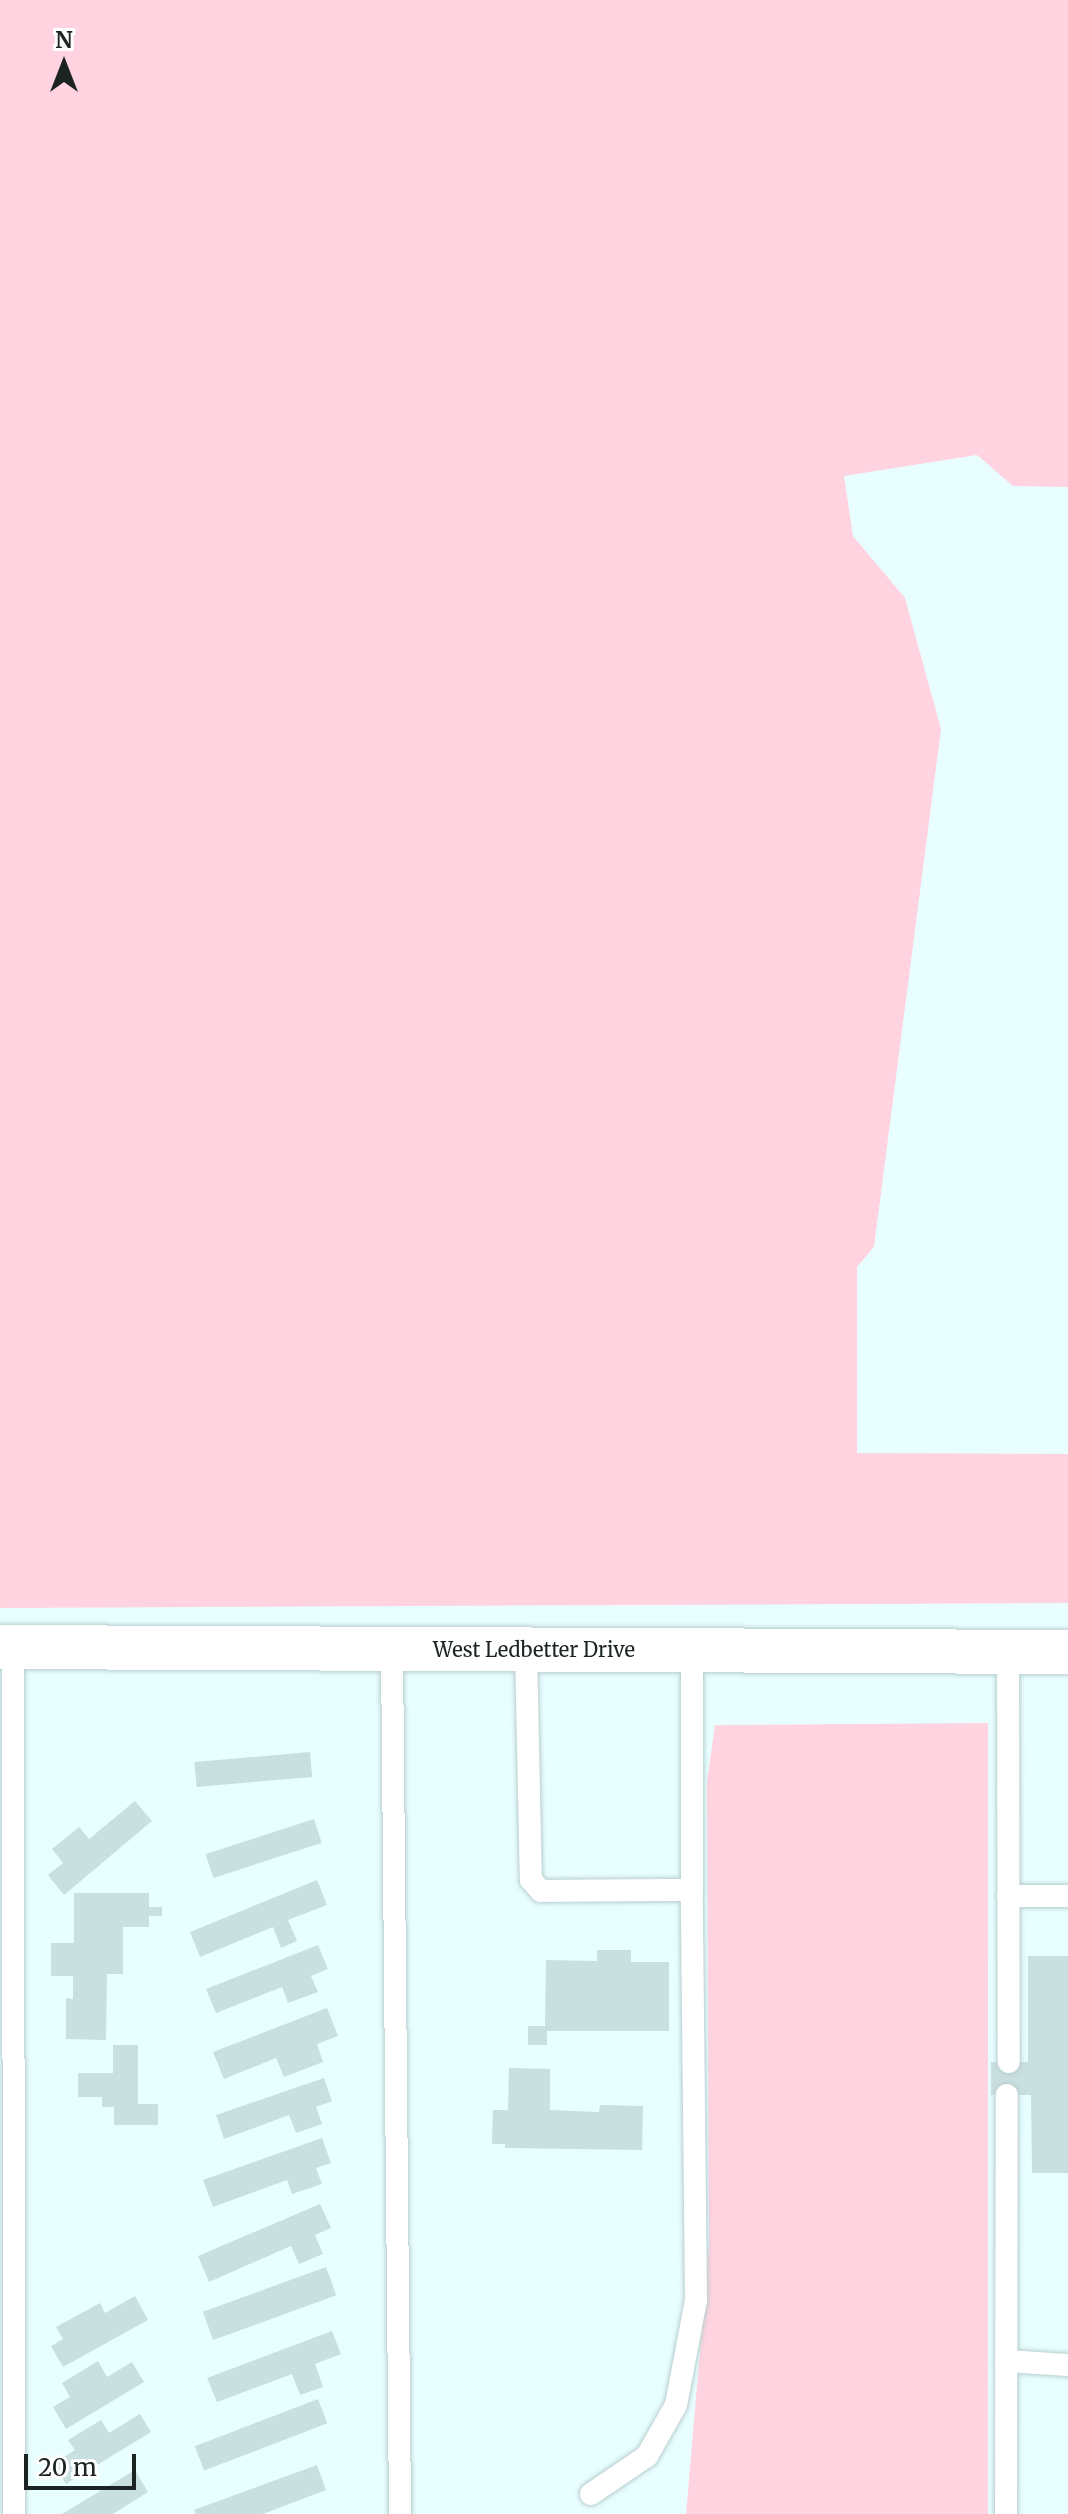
<!DOCTYPE html>
<style>
body{margin:0}
#map{position:relative;width:1068px;height:2514px;overflow:hidden;background:#e8feff;font-family:Merriweather,serif}
div>[style]{position:absolute}
.green>*{inset:0;background:#ffd3e0}
.building>*{inset:0;background:#c9dfe0;transform-origin:0 0}
.roads{filter:drop-shadow(0 0 2px #b9cecf) drop-shadow(0 0 2px #b9cecf)}
.service>*{height:22px;margin:-11px;padding:0 11px;transform-origin:11px;border-radius:11px;background:#fff}
.tertiary>*{height:44px;margin:-22px;padding:0 22px;transform-origin:22px;border-radius:22px;background:#fff}
span{translate:-50% -50%;white-space:nowrap;text-align:center;line-height:1.15;-webkit-text-stroke:7px #fff;paint-order:stroke}
.street-label{font-size:20px;color:#1b2323}
.north{position:absolute;left:24px;top:24px;width:80px;height:80px;-webkit-text-stroke:6px #fff;paint-order:stroke;rotate:0deg;font-size:22px;font-weight:700;line-height:32px;text-align:center;color:#1b2323}
.north::after{content:'';display:block;margin:auto;width:28px;height:36px;background:#1b2323;clip-path:polygon(50% 0,100% 100%,50% 72%,0 100%)}
.scale{position:absolute;left:24px;top:2454px;width:112px;height:36px;box-sizing:border-box;border:4px solid #1b2323;border-top:0;padding-left:10px;font-size:24px;line-height:28px;white-space:nowrap;color:#1b2323;-webkit-text-stroke:6px #fff;paint-order:stroke}
</style>
<div id="map">
<div class="green">
<div style="clip-path:polygon(0 0,1068px 0,1068px 487px,1013px 486px,977px 455px,844px 476px,853px 536px,905px 598px,941px 729px,874px 1247px,857px 1267px,857px 1453px,1068px 1454px,1068px 1603px,0 1608px)"></div>
<div style="clip-path:polygon(988px 1723px,988px 2514px,686px 2514px,709px 2246px,707px 1782px,715px 1725px)"></div>
</div>
<div class="building">
<div style="left:310px;top:1752px;width:25px;height:116px;rotate:85deg"></div>
<div style="clip-path:polygon(135px 1801px,152px 1821px,64px 1895px,48px 1875px,63px 1863px,52px 1849px,79px 1827px,89px 1839px)"></div>
<div style="left:314px;top:1819px;width:25px;height:114px;rotate:72deg"></div>
<div style="clip-path:polygon(317px 1880px,327px 1905px,288px 1920px,297px 1941px,281px 1948px,273px 1927px,200px 1957px,190px 1932px)"></div>
<div style="clip-path:polygon(74px 1893px,149px 1893px,149px 1907px,162px 1907px,162px 1916px,149px 1916px,149px 1927px,123px 1927px,123px 1974px,107px 1974px,106px 2040px,66px 2039px,66px 1998px,73px 1999px,73px 1976px,51px 1976px,51px 1943px,74px 1943px)"></div>
<div style="clip-path:polygon(318px 1945px,328px 1969px,311px 1976px,318px 1992px,288px 2003px,282px 1987px,216px 2013px,206px 1989px)"></div>
<div style="clip-path:polygon(597px 1950px,631px 1950px,631px 1962px,669px 1962px,669px 2031px,547px 2031px,547px 2045px,528px 2045px,528px 2026px,545px 2026px,546px 1960px,597px 1961px)"></div>
<div style="clip-path:polygon(1028px 1956px,1068px 1956px,1068px 2173px,1032px 2173px,1031px 2095px,991px 2095px,991px 2062px,1028px 2062px)"></div>
<div style="clip-path:polygon(327px 2008px,338px 2036px,317px 2044px,323px 2062px,284px 2077px,276px 2058px,224px 2079px,213px 2052px)"></div>
<div style="clip-path:polygon(113px 2045px,138px 2045px,138px 2104px,158px 2104px,158px 2125px,114px 2125px,114px 2107px,102px 2107px,102px 2097px,78px 2097px,78px 2073px,113px 2073px)"></div>
<div style="clip-path:polygon(509px 2068px,550px 2069px,550px 2110px,599px 2112px,600px 2105px,643px 2106px,642px 2150px,505px 2148px,505px 2144px,492px 2144px,493px 2110px,508px 2110px)"></div>
<div style="clip-path:polygon(324px 2078px,332px 2101px,316px 2107px,322px 2124px,296px 2133px,289px 2115px,224px 2139px,216px 2115px)"></div>
<div style="clip-path:polygon(322px 2138px,331px 2163px,316px 2168px,322px 2184px,292px 2194px,287px 2180px,213px 2207px,203px 2180px)"></div>
<div style="clip-path:polygon(320px 2204px,331px 2228px,315px 2235px,323px 2254px,299px 2264px,291px 2246px,209px 2282px,198px 2256px)"></div>
<div style="left:326px;top:2267px;width:30px;height:131px;rotate:70deg"></div>
<div style="clip-path:polygon(135px 2296px,148px 2320px,63px 2367px,51px 2346px,63px 2339px,56px 2327px,100px 2303px,105px 2313px)"></div>
<div style="clip-path:polygon(332px 2331px,341px 2354px,315px 2364px,323px 2387px,300px 2395px,292px 2374px,217px 2402px,207px 2378px)"></div>
<div style="clip-path:polygon(98px 2361px,107px 2377px,132px 2362px,144px 2382px,66px 2429px,53px 2407px,70px 2397px,62px 2383px)"></div>
<div style="left:318px;top:2399px;width:26px;height:132px;rotate:69deg"></div>
<div style="clip-path:polygon(140px 2414px,151px 2432px,66px 2484px,53px 2464px,75px 2450px,68px 2440px,101px 2420px,109px 2433px)"></div>
<div style="clip-path:polygon(317px 2465px,326px 2490px,263px 2514px,196px 2514px,194px 2510px)"></div>
<div style="clip-path:polygon(135px 2470px,148px 2492px,113px 2514px,62px 2514px)"></div>
</div>
<div class="roads">
<div class="service">
<div style="left:13px;top:1647px;width:867px;rotate:89.93deg"></div>
<div style="left:392px;top:1649px;width:865px;rotate:89.47deg"></div>
<div style="left:526px;top:1649px;width:231px;rotate:88.8deg"></div>
<div style="left:531px;top:1880px;width:15px;rotate:48deg"></div>
<div style="left:541px;top:1891px;width:151px;rotate:-0.4deg"></div>
<div style="left:692px;top:1890px;width:240px;rotate:-90deg"></div>
<div style="left:1008px;top:1652px;width:410px;rotate:89.9deg"></div>
<div style="left:1008px;top:1896px;width:60px"></div>
<div style="left:1006px;top:2361px;width:62px;rotate:3.7deg"></div>
<div style="left:591px;top:2494px;width:68px;rotate:-34.2deg"></div>
<div style="left:647px;top:2456px;width:59px;rotate:-60.4deg"></div>
<div style="left:676px;top:2405px;width:107px;rotate:-79.2deg"></div>
<div style="left:696px;top:2300px;width:410px;rotate:-90.6deg"></div>
<div style="left:1006px;top:2514px;width:419px;rotate:-89.9deg"></div>
</div>
<div class="tertiary">
<div style="left:0;top:1647px;width:1068px;rotate:0.27deg"></div>
</div>
</div>
<div class="street-label">
<span style="left:534px;top:1649px">West Ledbetter Drive</span>
</div>
<div class="north">N</div>
<div class="scale">20 m</div>
</div>
